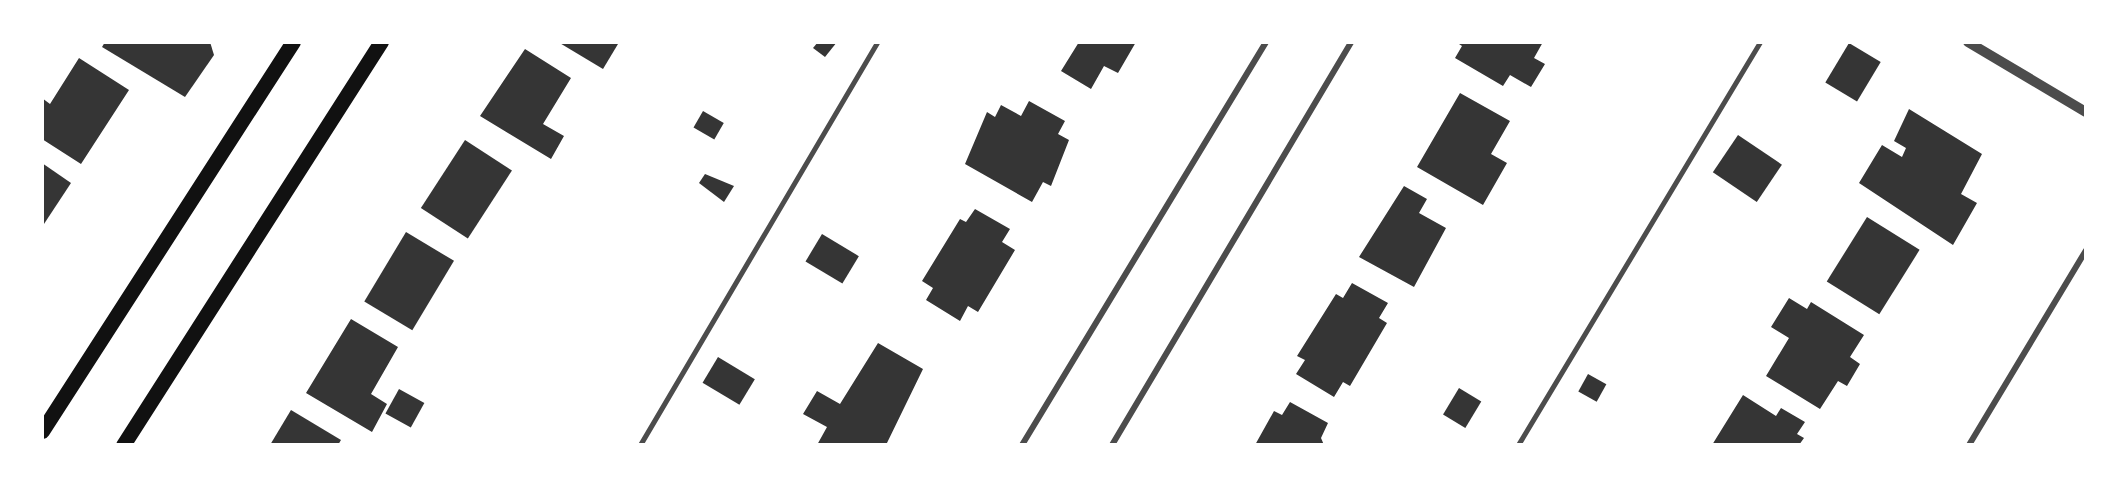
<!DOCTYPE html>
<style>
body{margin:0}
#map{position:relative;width:2128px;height:487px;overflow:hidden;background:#fff;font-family:Signika,sans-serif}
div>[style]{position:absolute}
.building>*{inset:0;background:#353535;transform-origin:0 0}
.service>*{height:4.5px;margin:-2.25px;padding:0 2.25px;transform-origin:2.25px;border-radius:2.25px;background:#4c4c4c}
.minor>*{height:6px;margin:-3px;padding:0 3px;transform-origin:3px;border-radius:3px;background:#4c4c4c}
.tertiary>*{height:10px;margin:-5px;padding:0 5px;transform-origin:5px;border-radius:5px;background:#4c4c4c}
.primary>*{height:15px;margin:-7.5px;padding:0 7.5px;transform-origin:7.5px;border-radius:7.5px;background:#111}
span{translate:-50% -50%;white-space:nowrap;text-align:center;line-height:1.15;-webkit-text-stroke:4.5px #fff;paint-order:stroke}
.frame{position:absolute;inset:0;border:44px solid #fff;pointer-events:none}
</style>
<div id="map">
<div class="building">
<div style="clip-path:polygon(105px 42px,210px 42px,214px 55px,185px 97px,102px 47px)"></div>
<div style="clip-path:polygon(558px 42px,615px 42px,618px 44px,603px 69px)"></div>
<div style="clip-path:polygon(818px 42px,837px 42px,825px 57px,813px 48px)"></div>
<div style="clip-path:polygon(1079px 42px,1136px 42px,1118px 73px,1104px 66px,1091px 89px,1061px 71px)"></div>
<div style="clip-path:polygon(1456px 42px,1543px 42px,1534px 58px,1545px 64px,1531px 87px,1510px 75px,1503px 86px,1455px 58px,1462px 46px)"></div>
<div style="left:1849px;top:43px;width:37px;height:46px;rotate:31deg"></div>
<div style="clip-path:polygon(525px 49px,571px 78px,543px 124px,564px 136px,551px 159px,480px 116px)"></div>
<div style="clip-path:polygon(79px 58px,129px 90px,81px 164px,42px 139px,42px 98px,50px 104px)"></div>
<div style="clip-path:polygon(1460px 93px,1510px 121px,1491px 154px,1507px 163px,1483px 205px,1417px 167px)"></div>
<div style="clip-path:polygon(1029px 101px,1065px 121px,1058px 134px,1069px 140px,1051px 186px,1043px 182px,1032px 202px,965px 164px,987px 112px,995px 117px,1001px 105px,1021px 116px)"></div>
<div style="clip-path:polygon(1909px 109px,1982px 154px,1961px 194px,1977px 203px,1953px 245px,1859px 183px,1882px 145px,1902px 157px,1906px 148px,1894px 141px)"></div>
<div style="left:703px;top:111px;width:24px;height:19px;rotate:30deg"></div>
<div style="left:1738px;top:135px;width:53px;height:45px;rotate:34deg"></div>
<div style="left:465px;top:140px;width:56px;height:81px;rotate:33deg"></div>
<div style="clip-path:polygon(42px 163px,71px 183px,42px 227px)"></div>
<div style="clip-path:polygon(705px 174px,734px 186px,724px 202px,699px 183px)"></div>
<div style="clip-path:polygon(1404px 186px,1427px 199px,1419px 213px,1446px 228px,1414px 287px,1359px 257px)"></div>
<div style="clip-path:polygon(975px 209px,1010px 229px,1002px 242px,1015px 250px,978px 312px,968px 306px,960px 321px,926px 300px,933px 288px,922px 281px,960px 219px,966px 222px)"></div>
<div style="left:1867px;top:217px;width:62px;height:76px;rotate:32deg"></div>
<div style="left:406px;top:232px;width:56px;height:81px;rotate:31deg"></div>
<div style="left:822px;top:234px;width:43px;height:32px;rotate:31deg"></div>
<div style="clip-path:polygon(1352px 283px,1388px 303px,1379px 318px,1387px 323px,1350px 386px,1343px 382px,1334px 397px,1296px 374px,1305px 360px,1297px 356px,1336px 294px,1343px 298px)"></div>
<div style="clip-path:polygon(1789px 298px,1807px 309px,1811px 302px,1864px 335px,1850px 357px,1860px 364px,1847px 386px,1838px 381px,1820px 409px,1766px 376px,1789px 338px,1771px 327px)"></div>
<div style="clip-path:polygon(351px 319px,398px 347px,371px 394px,387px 404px,372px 432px,306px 393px)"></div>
<div style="clip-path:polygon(878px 343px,923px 369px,886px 445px,817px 445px,827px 427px,803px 414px,817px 391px,840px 404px)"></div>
<div style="left:718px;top:357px;width:43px;height:30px;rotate:31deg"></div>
<div style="left:1588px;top:374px;width:21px;height:20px;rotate:29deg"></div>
<div style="left:1459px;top:388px;width:26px;height:31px;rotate:31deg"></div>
<div style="left:399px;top:389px;width:29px;height:28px;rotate:29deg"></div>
<div style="clip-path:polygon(1743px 395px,1776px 416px,1781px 408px,1805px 422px,1797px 434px,1804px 438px,1799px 445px,1712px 445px)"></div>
<div style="clip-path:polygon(1290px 402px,1328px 423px,1321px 438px,1324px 445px,1255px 445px,1274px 411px,1282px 415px)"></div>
<div style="clip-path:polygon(291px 410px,341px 440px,338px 445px,270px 445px)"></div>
</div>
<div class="service">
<div style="left:640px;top:445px;width:468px;rotate:-59.5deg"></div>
<div style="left:1518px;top:445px;width:470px;rotate:-59deg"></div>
</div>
<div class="minor">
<div style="left:1022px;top:445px;width:471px;rotate:-58.8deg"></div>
<div style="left:1112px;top:445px;width:469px;rotate:-59.3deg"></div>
<div style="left:1969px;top:445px;width:227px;rotate:-59deg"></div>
</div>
<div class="tertiary">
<div style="left:1968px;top:42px;width:137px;rotate:30.7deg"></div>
</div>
<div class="primary">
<div style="left:42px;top:431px;width:463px;rotate:-57.2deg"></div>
<div style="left:123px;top:445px;width:479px;rotate:-57.4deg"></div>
</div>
<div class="frame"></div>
</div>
